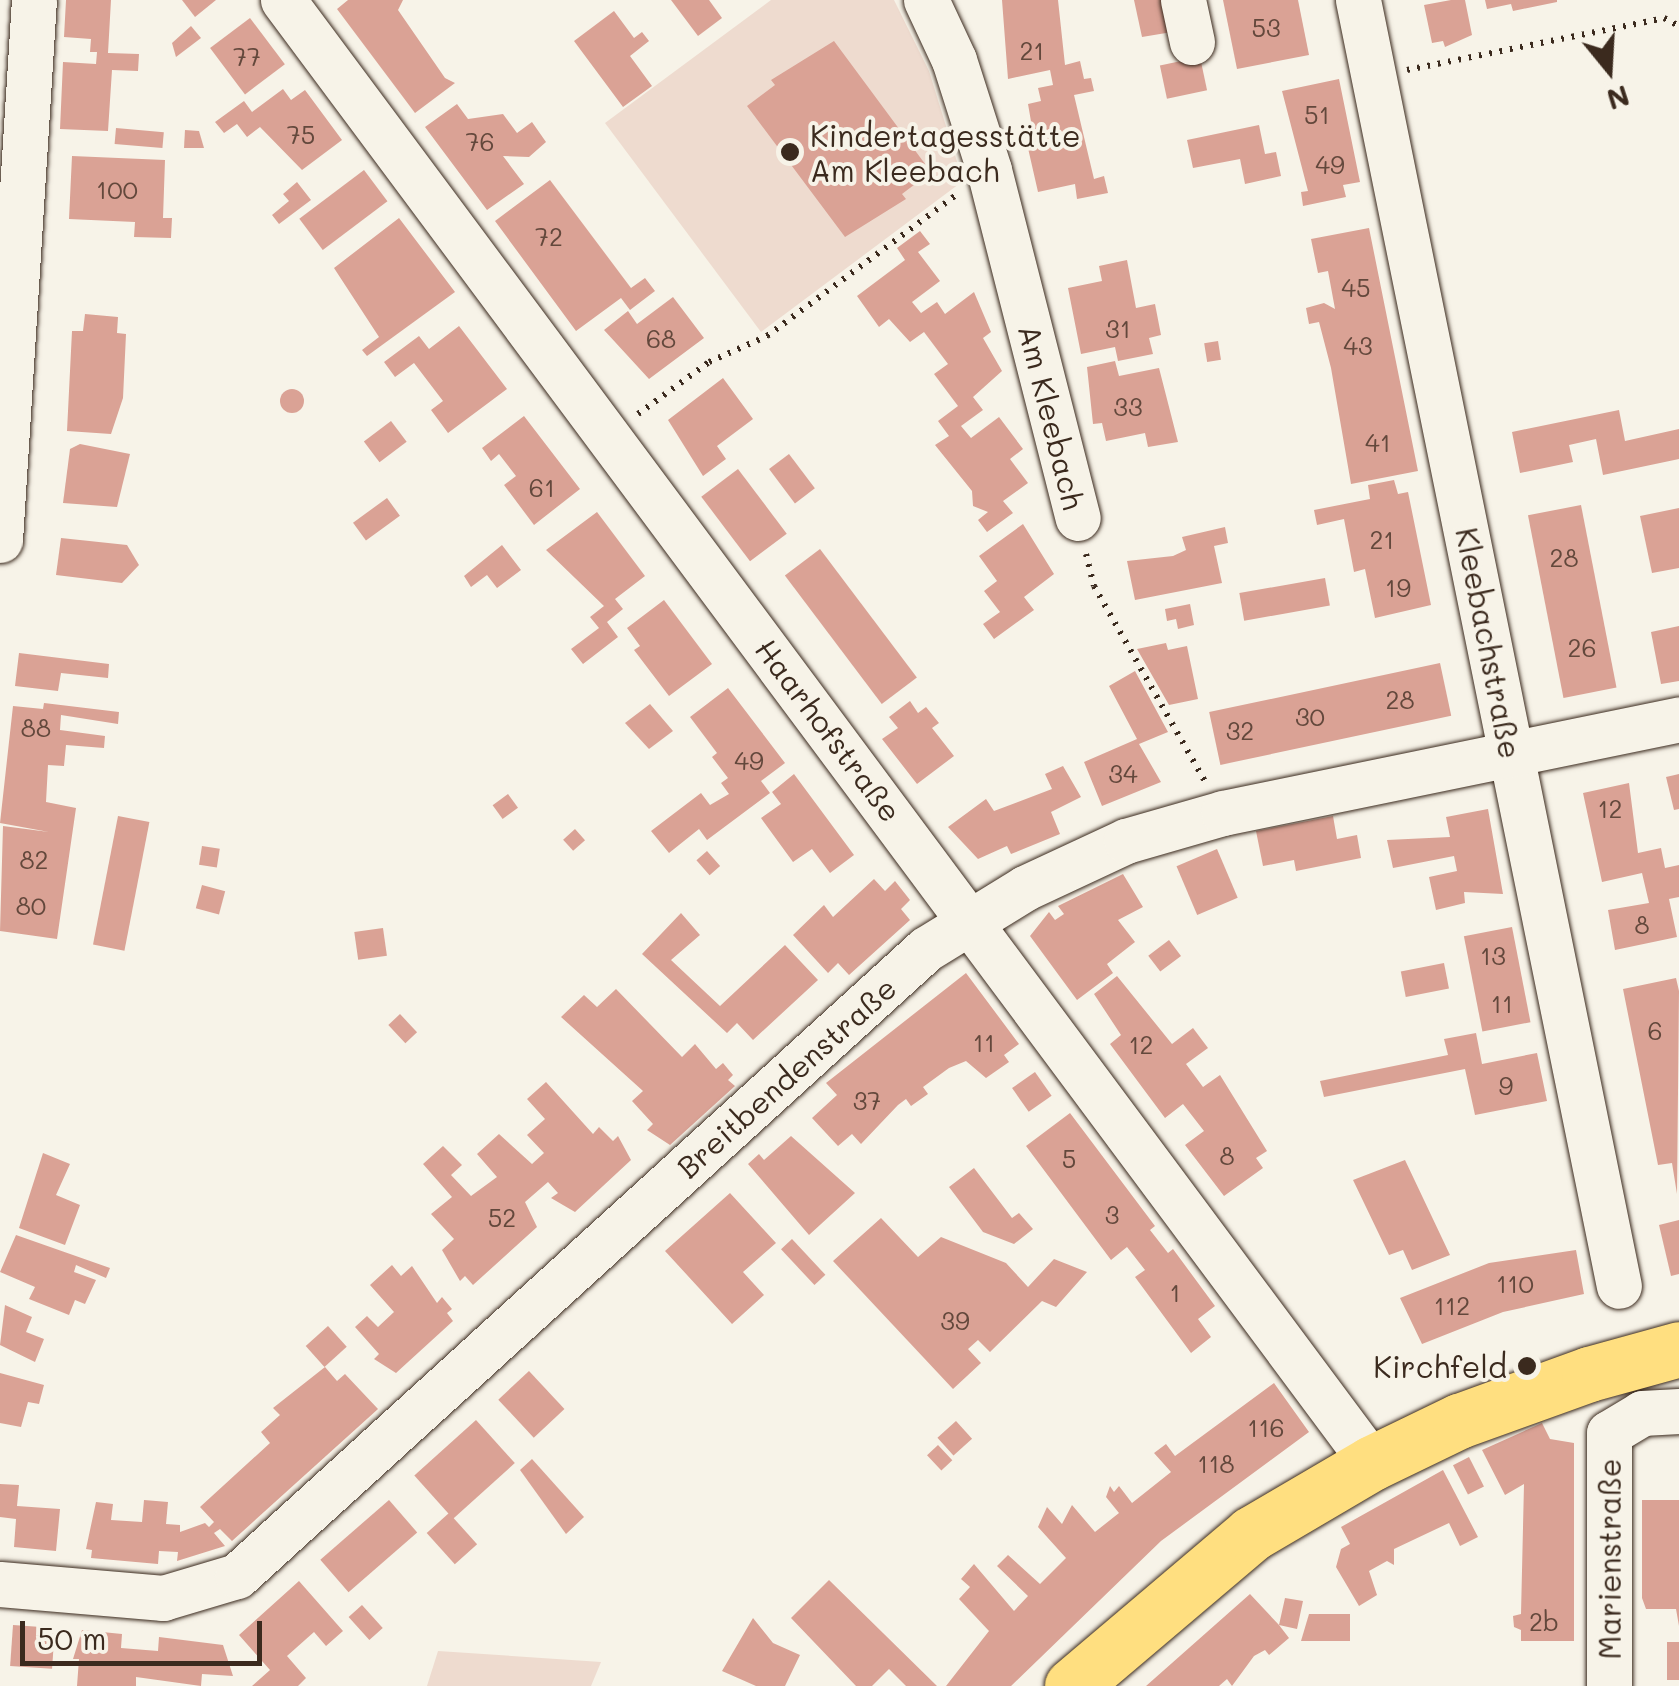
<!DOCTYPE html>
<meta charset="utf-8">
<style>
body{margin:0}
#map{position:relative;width:1679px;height:1686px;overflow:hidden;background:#f7f3e8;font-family:Mali,sans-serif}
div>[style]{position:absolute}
.built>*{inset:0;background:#eedbcf}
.building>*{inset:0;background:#daa295;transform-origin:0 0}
.round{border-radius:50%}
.path>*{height:6px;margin-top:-3px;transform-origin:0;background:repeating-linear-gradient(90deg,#3b2a1e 0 2.5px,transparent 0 10.5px)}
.roads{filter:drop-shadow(0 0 2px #3b2a1e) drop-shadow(0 0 2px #3b2a1e)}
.minor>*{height:45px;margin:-22.5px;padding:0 22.5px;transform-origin:22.5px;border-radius:22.5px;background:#f7f3e8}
.major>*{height:55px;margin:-27.5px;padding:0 27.5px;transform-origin:27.5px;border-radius:27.5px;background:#ffdf80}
.dots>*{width:28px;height:28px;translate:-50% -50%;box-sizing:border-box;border:5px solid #f7f3e8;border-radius:50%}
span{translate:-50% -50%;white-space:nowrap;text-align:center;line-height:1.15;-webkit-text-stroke:8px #f7f3e8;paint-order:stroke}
.number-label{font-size:25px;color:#63483c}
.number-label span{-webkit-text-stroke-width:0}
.poi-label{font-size:30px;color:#3b2a1e}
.left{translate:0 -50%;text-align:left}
.right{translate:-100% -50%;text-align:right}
.street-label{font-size:30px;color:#3b2a1e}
.north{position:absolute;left:1559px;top:20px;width:100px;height:100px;-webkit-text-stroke:8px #f7f3e8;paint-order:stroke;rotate:162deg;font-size:28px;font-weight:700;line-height:40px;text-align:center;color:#3b2a1e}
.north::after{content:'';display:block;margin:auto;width:35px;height:45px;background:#3b2a1e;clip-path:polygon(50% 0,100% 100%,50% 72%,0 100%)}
.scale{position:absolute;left:20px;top:1621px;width:242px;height:45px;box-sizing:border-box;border:5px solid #3b2a1e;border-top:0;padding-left:12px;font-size:30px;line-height:35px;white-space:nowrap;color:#3b2a1e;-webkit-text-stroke:8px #f7f3e8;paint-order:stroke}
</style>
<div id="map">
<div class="built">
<div style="clip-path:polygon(771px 0,894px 0,929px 71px,963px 181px,761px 332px,605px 123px)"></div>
<div style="clip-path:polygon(438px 1651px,601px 1662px,591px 1686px,427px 1686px)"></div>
</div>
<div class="building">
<div style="clip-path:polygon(66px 0,111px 0,108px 53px,139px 54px,138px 71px,112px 70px,108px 131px,60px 129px,63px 62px,96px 64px,97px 52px,90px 52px,91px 39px,64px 37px)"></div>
<div style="clip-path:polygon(182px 0,216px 0,195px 17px)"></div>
<div style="clip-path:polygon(348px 0,403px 0,398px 10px,445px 78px,455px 83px,415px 113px,337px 9px)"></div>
<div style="clip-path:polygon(671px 0,709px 0,722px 18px,698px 36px)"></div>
<div style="clip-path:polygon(1002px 0,1058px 0,1065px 65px,1080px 61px,1084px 79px,1091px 78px,1094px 91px,1074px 95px,1094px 179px,1104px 176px,1108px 193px,1077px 199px,1075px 184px,1038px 192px,1025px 135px,1033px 133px,1028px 104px,1041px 101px,1038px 88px,1053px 85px,1050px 70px,1008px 79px)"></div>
<div style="clip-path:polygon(1134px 0,1165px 0,1172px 32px,1142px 37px)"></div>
<div style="clip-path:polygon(1223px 0,1298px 0,1309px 55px,1237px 69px)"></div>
<div style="clip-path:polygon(1451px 0,1465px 0,1472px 35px,1445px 47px,1443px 41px,1432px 43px,1424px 5px)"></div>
<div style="clip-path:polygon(1485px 0,1557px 0,1557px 2px,1513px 11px,1511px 4px,1487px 9px)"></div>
<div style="clip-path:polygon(614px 11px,634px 38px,642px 32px,649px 41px,630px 56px,652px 86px,623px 107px,574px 41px)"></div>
<div style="left:250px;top:18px;width:58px;height:50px;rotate:53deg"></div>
<div style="clip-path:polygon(191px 26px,201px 38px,176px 57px,172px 43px)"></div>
<div style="clip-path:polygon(834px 41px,931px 172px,902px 194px,906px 199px,845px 237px,747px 106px,775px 85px,771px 80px)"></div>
<div style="left:1200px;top:57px;width:34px;height:41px;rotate:78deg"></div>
<div style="clip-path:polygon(1339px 79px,1360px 182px,1343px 185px,1346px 197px,1303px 206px,1301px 192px,1308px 191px,1282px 91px)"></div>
<div style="clip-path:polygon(283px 89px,291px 100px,305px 90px,342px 140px,302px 170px,260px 127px,247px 137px,237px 124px,224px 133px,215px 122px,244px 101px,252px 112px)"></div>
<div style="clip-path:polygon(457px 104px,468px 119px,503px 114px,517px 133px,532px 122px,546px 142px,529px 157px,503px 156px,524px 184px,487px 210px,425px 127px)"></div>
<div style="clip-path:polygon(1259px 125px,1265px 154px,1276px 152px,1281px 176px,1245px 184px,1240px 159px,1193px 168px,1187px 140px)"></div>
<div style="left:116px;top:128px;width:48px;height:16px;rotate:5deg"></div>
<div style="clip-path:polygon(185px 130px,199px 131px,204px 148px,184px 148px)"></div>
<div style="clip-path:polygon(72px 156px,165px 160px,163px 218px,172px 218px,171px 238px,134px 237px,135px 222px,69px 219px)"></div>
<div style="left:364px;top:170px;width:39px;height:81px;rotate:53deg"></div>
<div style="clip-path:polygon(550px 180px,631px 288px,645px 278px,655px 291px,630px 310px,621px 298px,576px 331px,495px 221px)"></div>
<div style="clip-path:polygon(297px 182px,311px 200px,279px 224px,272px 215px,289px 201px,283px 194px)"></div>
<div style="clip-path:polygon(399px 218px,455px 292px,367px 356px,362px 350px,379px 337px,334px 268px)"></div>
<div style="clip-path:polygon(1369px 228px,1418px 471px,1351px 484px,1331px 368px,1319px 322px,1309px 324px,1306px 308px,1324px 303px,1335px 309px,1328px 271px,1318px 273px,1311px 239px)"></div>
<div style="clip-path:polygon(920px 231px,930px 244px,918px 252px,940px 281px,912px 302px,921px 313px,937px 302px,945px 314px,974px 292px,991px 332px,983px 338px,1002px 371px,973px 397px,983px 410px,961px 426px,971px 438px,999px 417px,1023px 449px,1010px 459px,1028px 483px,1003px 501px,1013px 513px,987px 532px,978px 520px,988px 512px,973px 506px,972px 491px,935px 445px,949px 436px,938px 421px,958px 406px,934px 374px,948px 364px,924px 332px,910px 342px,889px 319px,879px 327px,857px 296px,905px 260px,897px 248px)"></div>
<div style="clip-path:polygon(1127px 260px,1136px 308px,1155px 304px,1161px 335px,1149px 338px,1153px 354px,1118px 361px,1115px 347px,1081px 354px,1068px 288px,1102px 281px,1099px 266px)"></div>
<div style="clip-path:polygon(673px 297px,704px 338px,649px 379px,604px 330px,628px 311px,637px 324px)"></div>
<div style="clip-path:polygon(85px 314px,118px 317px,117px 333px,126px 334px,123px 398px,111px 434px,67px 431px,72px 331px,83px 331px)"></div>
<div style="clip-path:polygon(459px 326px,507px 389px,448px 433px,431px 410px,443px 401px,414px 363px,395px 377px,384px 362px,419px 336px,429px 349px)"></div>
<div style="left:1218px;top:341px;width:19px;height:14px;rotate:81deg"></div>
<div style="clip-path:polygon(1115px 361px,1119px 376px,1159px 368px,1178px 442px,1148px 447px,1145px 433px,1106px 441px,1102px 423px,1093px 424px,1087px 367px)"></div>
<div style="clip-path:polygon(723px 378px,753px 419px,717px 446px,726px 459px,703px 476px,668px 420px)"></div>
<div class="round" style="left:280px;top:389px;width:24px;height:24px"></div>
<div style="clip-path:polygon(1619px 410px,1625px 441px,1679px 429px,1679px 459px,1603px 475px,1596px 439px,1569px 445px,1573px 462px,1520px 473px,1512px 432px)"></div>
<div style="clip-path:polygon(524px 416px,580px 489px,534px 525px,504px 485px,516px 476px,499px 454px,491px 461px,482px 448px)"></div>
<div style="left:391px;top:421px;width:26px;height:34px;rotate:53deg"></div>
<div style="clip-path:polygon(80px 444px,130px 454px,117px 507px,63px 503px,70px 449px)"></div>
<div style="left:789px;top:454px;width:43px;height:25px;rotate:53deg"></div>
<div style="left:738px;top:469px;width:81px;height:46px;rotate:53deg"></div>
<div style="clip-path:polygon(1394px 480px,1398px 494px,1408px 492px,1431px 605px,1375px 618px,1365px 569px,1354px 572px,1344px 519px,1317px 525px,1314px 510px,1370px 499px,1368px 485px)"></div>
<div style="left:387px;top:498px;width:22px;height:42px;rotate:54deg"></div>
<div style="left:1581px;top:505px;width:186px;height:54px;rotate:79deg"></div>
<div style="clip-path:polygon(1679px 508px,1679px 568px,1652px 573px,1640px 516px)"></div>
<div style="clip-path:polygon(597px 512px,645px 576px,615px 599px,623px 609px,607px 622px,618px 637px,583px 664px,571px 649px,599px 628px,590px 617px,604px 606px,546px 550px)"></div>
<div style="clip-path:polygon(1023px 524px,1054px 574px,1024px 597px,1034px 610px,994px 639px,983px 624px,1000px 612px,984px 591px,997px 581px,979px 556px)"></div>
<div style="clip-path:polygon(1225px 527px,1228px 543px,1214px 546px,1222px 583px,1135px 600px,1127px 561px,1173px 556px,1186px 550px,1182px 537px)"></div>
<div style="clip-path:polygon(61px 538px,127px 545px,139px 565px,122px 583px,56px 575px)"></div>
<div style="clip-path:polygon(502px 545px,521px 570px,497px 588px,487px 575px,471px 587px,464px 576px)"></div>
<div style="left:820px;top:549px;width:161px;height:44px;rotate:53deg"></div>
<div style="left:1325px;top:578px;width:28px;height:87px;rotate:80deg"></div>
<div style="clip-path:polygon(664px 600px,712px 664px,669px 696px,634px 650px,640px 646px,627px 628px)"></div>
<div style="clip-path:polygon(1190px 604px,1194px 625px,1178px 629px,1176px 619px,1167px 621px,1165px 609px)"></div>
<div style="clip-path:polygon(1679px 626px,1679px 681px,1661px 684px,1651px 632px)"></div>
<div style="clip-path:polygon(1166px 643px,1168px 650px,1187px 646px,1198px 699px,1169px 705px,1137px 649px)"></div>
<div style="clip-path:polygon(19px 653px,109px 664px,108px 678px,61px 673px,58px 691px,15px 686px)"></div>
<div style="left:1440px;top:663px;width:54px;height:236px;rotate:78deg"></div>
<div style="clip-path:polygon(1135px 671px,1168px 732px,1139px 744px,1161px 782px,1102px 806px,1084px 762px,1137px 739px,1109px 686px)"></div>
<div style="clip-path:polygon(728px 688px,785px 763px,761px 781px,770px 793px,707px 840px,699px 829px,669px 853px,651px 831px,701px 793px,710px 805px,729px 794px,721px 783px,728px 778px,712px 757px,717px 753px,690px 717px)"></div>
<div style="clip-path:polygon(910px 701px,918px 713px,926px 707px,939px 723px,932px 728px,954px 756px,917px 784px,882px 739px,898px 728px,889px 717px)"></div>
<div style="clip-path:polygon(44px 703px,119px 712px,118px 724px,61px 715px,60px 730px,105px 736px,104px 748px,66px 745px,64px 766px,48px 765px,46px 802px,76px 808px,57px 939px,0 931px,3px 826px,49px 832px,0 823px,13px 706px,43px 709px)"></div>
<div style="clip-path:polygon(650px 704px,673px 731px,649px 749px,625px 723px)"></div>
<div style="clip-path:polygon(1063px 766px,1081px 797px,1051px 812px,1060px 834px,1011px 854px,1007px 846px,978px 859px,948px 827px,986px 799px,994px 811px,1052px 789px,1045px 774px)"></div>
<div style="clip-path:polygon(794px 774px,854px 855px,830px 873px,812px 849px,793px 862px,761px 818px,781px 804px,772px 792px)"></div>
<div style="clip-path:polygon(1679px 774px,1679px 809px,1674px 810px,1666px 777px)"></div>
<div style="clip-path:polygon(1629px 783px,1638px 853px,1661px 848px,1665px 868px,1679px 865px,1679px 897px,1669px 899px,1677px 937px,1615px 950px,1608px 910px,1649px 903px,1642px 873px,1602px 882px,1583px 793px)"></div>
<div style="left:508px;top:794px;width:17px;height:19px;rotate:54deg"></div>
<div style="clip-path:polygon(1488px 809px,1503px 894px,1464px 892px,1465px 903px,1436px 910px,1429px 877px,1457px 871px,1454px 856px,1393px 868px,1387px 840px,1450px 837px,1446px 817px)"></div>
<div style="left:118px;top:816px;width:32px;height:131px;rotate:11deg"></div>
<div style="clip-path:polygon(1333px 816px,1337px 839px,1357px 835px,1361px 858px,1296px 871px,1294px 860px,1263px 866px,1256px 831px)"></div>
<div style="left:575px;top:829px;width:15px;height:16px;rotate:48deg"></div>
<div style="left:202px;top:846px;width:18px;height:19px;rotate:9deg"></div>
<div style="left:1217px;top:849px;width:53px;height:44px;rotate:67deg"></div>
<div style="left:707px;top:851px;width:20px;height:14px;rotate:49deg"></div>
<div style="clip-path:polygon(1123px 874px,1143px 907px,1118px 920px,1135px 942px,1107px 964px,1113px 973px,1077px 1000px,1030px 936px,1049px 912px,1055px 920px,1064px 914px,1058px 906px)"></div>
<div style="clip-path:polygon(874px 879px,885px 891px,895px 881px,910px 900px,901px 909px,910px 920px,849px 975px,838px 963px,828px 973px,793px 935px,824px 905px,833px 917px)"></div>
<div style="left:202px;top:885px;width:24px;height:24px;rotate:15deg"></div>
<div style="clip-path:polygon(681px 913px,700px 935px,671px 960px,720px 1006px,785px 945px,818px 980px,753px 1040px,737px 1023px,727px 1033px,642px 954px)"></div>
<div style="left:1512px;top:927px;width:97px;height:49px;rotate:79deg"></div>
<div style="left:383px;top:928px;width:28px;height:29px;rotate:82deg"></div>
<div style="left:1169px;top:940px;width:20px;height:26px;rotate:53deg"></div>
<div style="left:1444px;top:963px;width:26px;height:44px;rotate:79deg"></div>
<div style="clip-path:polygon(966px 973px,1019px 1044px,1004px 1055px,1009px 1062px,986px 1078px,966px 1061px,949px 1068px,923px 1087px,928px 1094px,911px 1106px,906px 1099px,898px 1105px,861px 1144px,852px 1134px,838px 1146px,812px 1118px,837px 1095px,826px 1083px)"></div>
<div style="clip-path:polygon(1117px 976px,1172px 1044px,1193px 1028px,1208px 1048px,1186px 1064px,1203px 1087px,1220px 1075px,1267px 1151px,1256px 1158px,1263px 1168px,1224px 1196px,1185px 1145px,1204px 1131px,1183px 1104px,1165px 1118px,1110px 1044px,1121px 1035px,1094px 994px)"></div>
<div style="clip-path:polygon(1676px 978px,1679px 991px,1677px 1194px,1672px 1163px,1658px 1165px,1623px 989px)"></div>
<div style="clip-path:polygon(616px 989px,682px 1057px,695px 1044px,716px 1069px,723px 1063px,733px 1075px,728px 1080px,735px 1086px,670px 1145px,647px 1130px,653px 1124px,632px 1101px,643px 1091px,561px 1017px,584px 995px,597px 1007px)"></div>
<div style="left:400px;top:1014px;width:25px;height:16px;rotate:47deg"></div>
<div style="clip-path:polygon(1476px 1033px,1482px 1064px,1537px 1053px,1547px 1101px,1475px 1115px,1465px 1069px,1324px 1097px,1320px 1081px,1448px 1055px,1444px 1039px)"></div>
<div style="left:1035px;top:1072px;width:29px;height:28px;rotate:55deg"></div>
<div style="clip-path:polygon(546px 1082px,593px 1134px,599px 1127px,613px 1141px,618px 1136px,631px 1160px,575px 1212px,551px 1198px,558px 1193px,548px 1182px,525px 1202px,537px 1227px,473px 1285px,465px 1276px,460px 1281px,442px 1250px,454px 1239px,431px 1214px,452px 1197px,423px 1164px,443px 1146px,462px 1165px,451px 1175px,471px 1196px,497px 1177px,477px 1154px,499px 1134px,532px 1164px,544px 1153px,527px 1135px,545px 1119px,527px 1099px)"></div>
<div style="clip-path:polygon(1070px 1113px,1155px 1226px,1150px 1230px,1168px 1253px,1173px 1249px,1215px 1306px,1198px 1319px,1211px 1337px,1191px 1353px,1135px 1277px,1145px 1270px,1127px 1247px,1111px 1260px,1026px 1146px)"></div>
<div style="clip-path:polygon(791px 1136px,855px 1193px,809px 1235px,748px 1164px,759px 1154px,764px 1160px)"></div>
<div style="clip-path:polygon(43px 1153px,70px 1164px,56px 1195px,80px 1205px,65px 1245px,19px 1228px)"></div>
<div style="clip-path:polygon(1405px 1160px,1450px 1255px,1412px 1270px,1403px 1250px,1389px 1255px,1353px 1180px)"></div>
<div style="clip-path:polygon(974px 1168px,1012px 1218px,1019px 1213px,1033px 1229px,1014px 1244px,983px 1232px,949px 1187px)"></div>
<div style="clip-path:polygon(730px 1193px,776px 1243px,743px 1272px,764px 1295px,732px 1324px,665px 1251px)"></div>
<div style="clip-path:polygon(881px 1218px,918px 1257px,941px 1237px,1006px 1263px,1028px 1287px,1054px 1259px,1087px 1272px,1056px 1307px,1042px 1301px,990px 1352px,978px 1340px,968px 1349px,981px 1363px,953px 1389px,833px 1261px)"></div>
<div style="clip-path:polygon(1679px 1220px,1679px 1274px,1671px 1276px,1659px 1225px)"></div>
<div style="clip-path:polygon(16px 1235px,110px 1268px,106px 1278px,76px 1265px,74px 1272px,96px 1280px,85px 1304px,75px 1300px,69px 1315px,29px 1299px,35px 1287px,0 1272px)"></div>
<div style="left:792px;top:1239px;width:49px;height:15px;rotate:47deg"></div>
<div style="clip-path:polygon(1576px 1250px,1584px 1294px,1503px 1312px,1422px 1344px,1400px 1298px,1489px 1263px)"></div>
<div style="clip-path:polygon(392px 1265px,401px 1276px,412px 1266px,437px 1303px,442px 1297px,452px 1309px,447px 1313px,453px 1321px,396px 1373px,374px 1359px,379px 1354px,355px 1327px,367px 1316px,378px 1327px,394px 1312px,370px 1285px)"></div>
<div style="clip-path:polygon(5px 1305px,32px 1317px,26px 1332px,44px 1339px,35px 1362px,0 1345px)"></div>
<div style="left:328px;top:1326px;width:28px;height:30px;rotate:48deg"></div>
<div style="clip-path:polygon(325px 1367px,337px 1381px,345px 1374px,378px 1409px,232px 1541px,220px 1529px,214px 1533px,225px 1546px,177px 1561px,178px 1552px,159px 1551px,158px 1564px,91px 1558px,92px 1550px,86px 1549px,96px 1502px,113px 1504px,111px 1520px,142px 1522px,144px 1500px,168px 1502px,166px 1524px,180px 1525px,180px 1532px,205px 1523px,209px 1527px,214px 1522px,200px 1507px,270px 1443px,261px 1432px,280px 1415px,273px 1408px)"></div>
<div style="left:529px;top:1371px;width:52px;height:42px;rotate:47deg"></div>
<div style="clip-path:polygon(0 1373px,44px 1385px,39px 1404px,28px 1402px,21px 1427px,0 1423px)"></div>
<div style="clip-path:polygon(1274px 1383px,1309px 1432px,1161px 1541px,1011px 1686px,946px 1686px,989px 1631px,959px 1599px,970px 1587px,961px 1579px,974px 1564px,1014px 1611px,1028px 1596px,997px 1566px,1008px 1555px,1040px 1584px,1066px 1558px,1038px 1527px,1047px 1507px,1062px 1524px,1072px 1505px,1095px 1532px,1119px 1513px,1106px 1497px,1110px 1486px,1114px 1492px,1119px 1486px,1132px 1503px,1171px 1472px,1154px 1453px,1166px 1444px,1175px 1456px)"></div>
<div style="left:476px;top:1420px;width:58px;height:83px;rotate:48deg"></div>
<div style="left:956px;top:1421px;width:24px;height:25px;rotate:48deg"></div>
<div style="clip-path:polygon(1542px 1423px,1550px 1439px,1574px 1443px,1574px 1641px,1521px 1641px,1521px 1630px,1514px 1627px,1513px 1616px,1521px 1614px,1524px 1484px,1505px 1495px,1482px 1450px)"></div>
<div style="left:938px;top:1445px;width:21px;height:15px;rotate:47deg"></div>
<div style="left:1469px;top:1457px;width:33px;height:18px;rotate:63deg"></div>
<div style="clip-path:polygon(532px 1459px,584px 1517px,566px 1534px,520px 1470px)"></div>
<div style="clip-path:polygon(1443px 1470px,1478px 1537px,1460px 1546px,1449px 1523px,1394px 1549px,1394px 1565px,1387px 1561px,1369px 1571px,1377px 1595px,1359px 1606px,1336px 1567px,1341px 1549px,1350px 1544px,1341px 1527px)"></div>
<div style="clip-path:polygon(0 1484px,19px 1485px,17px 1506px,60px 1509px,56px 1551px,14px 1547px,16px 1519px,0 1517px)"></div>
<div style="left:389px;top:1500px;width:43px;height:91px;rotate:49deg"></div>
<div style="clip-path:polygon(1642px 1500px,1679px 1500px,1679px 1626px,1676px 1609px,1646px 1609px,1642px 1598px)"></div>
<div style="left:449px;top:1513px;width:42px;height:30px;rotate:48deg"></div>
<div style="clip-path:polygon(829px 1580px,937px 1686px,906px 1686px,889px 1669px,872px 1686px,856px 1686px,791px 1618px)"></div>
<div style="clip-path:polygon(299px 1581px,343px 1631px,326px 1646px,314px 1632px,287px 1656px,306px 1678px,298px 1686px,252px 1686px,270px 1670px,239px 1635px)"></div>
<div style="clip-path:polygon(1250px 1594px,1279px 1625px,1285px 1598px,1303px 1601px,1297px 1629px,1279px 1625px,1289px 1638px,1269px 1655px,1265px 1650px,1254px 1656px,1232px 1686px,1227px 1679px,1219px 1686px,1146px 1686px)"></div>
<div style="left:362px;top:1605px;width:31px;height:18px;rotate:48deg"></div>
<div style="clip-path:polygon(1309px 1614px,1350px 1614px,1350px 1641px,1301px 1641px)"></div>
<div style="clip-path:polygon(753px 1618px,773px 1643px,800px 1655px,785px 1686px,756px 1686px,722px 1671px)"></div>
<div style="left:13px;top:1625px;width:42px;height:41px;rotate:4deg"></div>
<div style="clip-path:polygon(82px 1630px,122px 1634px,121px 1648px,158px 1651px,159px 1637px,223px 1645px,233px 1676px,202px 1674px,201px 1686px,136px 1677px,136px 1686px,77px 1686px,79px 1659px,73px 1659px)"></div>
<div style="left:1667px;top:1642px;width:12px;height:38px"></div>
</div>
<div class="path">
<div style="left:1407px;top:70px;width:262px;rotate:-11.4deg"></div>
<div style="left:1664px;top:18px;width:17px;rotate:28deg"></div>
<div style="left:638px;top:414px;width:88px;rotate:-36.2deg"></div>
<div style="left:709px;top:362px;width:64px;rotate:-24.1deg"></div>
<div style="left:767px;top:336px;width:236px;rotate:-36.7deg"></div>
<div style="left:1086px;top:554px;width:33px;rotate:76deg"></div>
<div style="left:1094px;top:586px;width:224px;rotate:60.4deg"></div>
</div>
<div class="roads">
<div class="minor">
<div style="left:283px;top:0;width:1824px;rotate:53.34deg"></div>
<div style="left:926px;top:0;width:66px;rotate:65deg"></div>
<div style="left:954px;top:60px;width:115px;rotate:72.3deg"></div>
<div style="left:989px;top:170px;width:359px;rotate:75.7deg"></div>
<div style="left:1183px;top:0;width:43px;rotate:77.9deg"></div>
<div style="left:1358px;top:0;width:1312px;rotate:78.53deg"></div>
<div style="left:0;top:540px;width:541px;rotate:-86.4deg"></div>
<div style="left:0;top:1584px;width:164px;rotate:4.9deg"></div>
<div style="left:163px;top:1598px;width:77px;rotate:-16.6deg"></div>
<div style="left:237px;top:1576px;width:932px;rotate:-42.3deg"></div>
<div style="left:926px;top:949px;width:116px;rotate:-31.6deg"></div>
<div style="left:1025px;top:888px;width:111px;rotate:-25deg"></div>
<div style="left:1126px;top:841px;width:101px;rotate:-16.1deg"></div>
<div style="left:1223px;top:813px;width:466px;rotate:-11.6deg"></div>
<div style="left:1609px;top:1686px;width:253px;rotate:-90deg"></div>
<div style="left:1609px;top:1433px;width:39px;rotate:-31deg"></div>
<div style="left:1642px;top:1413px;width:37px;rotate:-3deg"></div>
</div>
<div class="major">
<div style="left:1072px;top:1686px;width:235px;rotate:-40.3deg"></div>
<div style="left:1251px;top:1534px;width:140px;rotate:-30.4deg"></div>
<div style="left:1372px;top:1463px;width:97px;rotate:-25.8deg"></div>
<div style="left:1459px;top:1421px;width:138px;rotate:-19.9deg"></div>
<div style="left:1589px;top:1374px;width:93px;rotate:-15.5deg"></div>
</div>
</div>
<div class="dots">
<div style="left:790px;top:152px;background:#3b2a1e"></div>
<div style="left:1527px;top:1366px;background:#3b2a1e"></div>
</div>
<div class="number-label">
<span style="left:1266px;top:27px">53</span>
<span style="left:1032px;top:50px">21</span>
<span style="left:247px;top:56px">77</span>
<span style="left:1317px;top:114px">51</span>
<span style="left:301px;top:134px">75</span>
<span style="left:480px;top:141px">76</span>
<span style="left:1330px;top:164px">49</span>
<span style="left:117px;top:189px">100</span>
<span style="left:549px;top:236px">72</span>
<span style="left:1356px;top:287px">45</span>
<span style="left:1118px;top:328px">31</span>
<span style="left:661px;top:338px">68</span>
<span style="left:1358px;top:345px">43</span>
<span style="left:1128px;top:406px">33</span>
<span style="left:1378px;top:442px">41</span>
<span style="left:542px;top:487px">61</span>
<span style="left:1382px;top:539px">21</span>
<span style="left:1564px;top:557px">28</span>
<span style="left:1398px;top:587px">19</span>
<span style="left:1582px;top:647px">26</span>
<span style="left:1400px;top:699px">28</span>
<span style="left:1310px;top:716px">30</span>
<span style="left:36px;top:727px">88</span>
<span style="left:1240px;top:730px">32</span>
<span style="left:749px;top:760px">49</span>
<span style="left:1123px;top:773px">34</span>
<span style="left:1610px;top:808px">12</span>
<span style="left:34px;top:859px">82</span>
<span style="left:31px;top:905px">80</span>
<span style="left:1642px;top:924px">8</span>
<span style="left:1493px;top:955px">13</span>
<span style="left:1502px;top:1003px">11</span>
<span style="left:1655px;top:1030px">6</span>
<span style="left:984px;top:1042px">11</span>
<span style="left:1141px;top:1044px">12</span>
<span style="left:1506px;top:1085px">9</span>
<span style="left:867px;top:1100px">37</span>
<span style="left:1227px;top:1155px">8</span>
<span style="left:1069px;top:1158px">5</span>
<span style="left:1112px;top:1214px">3</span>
<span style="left:502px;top:1217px">52</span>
<span style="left:1515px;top:1283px">110</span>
<span style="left:1175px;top:1292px">1</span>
<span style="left:1452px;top:1305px">112</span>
<span style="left:955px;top:1320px">39</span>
<span style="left:1266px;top:1427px">116</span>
<span style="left:1216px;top:1463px">118</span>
<span style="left:1544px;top:1621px">2b</span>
</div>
<div class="poi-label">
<span class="left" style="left:810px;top:152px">Kindertagesstätte<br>Am Kleebach</span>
<span class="right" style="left:1507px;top:1366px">Kirchfeld</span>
</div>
<div class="street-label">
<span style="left:1052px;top:417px;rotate:76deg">Am Kleebach</span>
<span style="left:1489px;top:643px;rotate:79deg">Kleebachstraße</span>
<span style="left:829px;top:730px;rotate:53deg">Haarhofstraße</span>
<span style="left:786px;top:1077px;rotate:-42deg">Breitbendenstraße</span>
<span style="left:1609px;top:1559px;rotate:-90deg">Marienstraße</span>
</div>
<div class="north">N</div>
<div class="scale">50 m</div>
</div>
